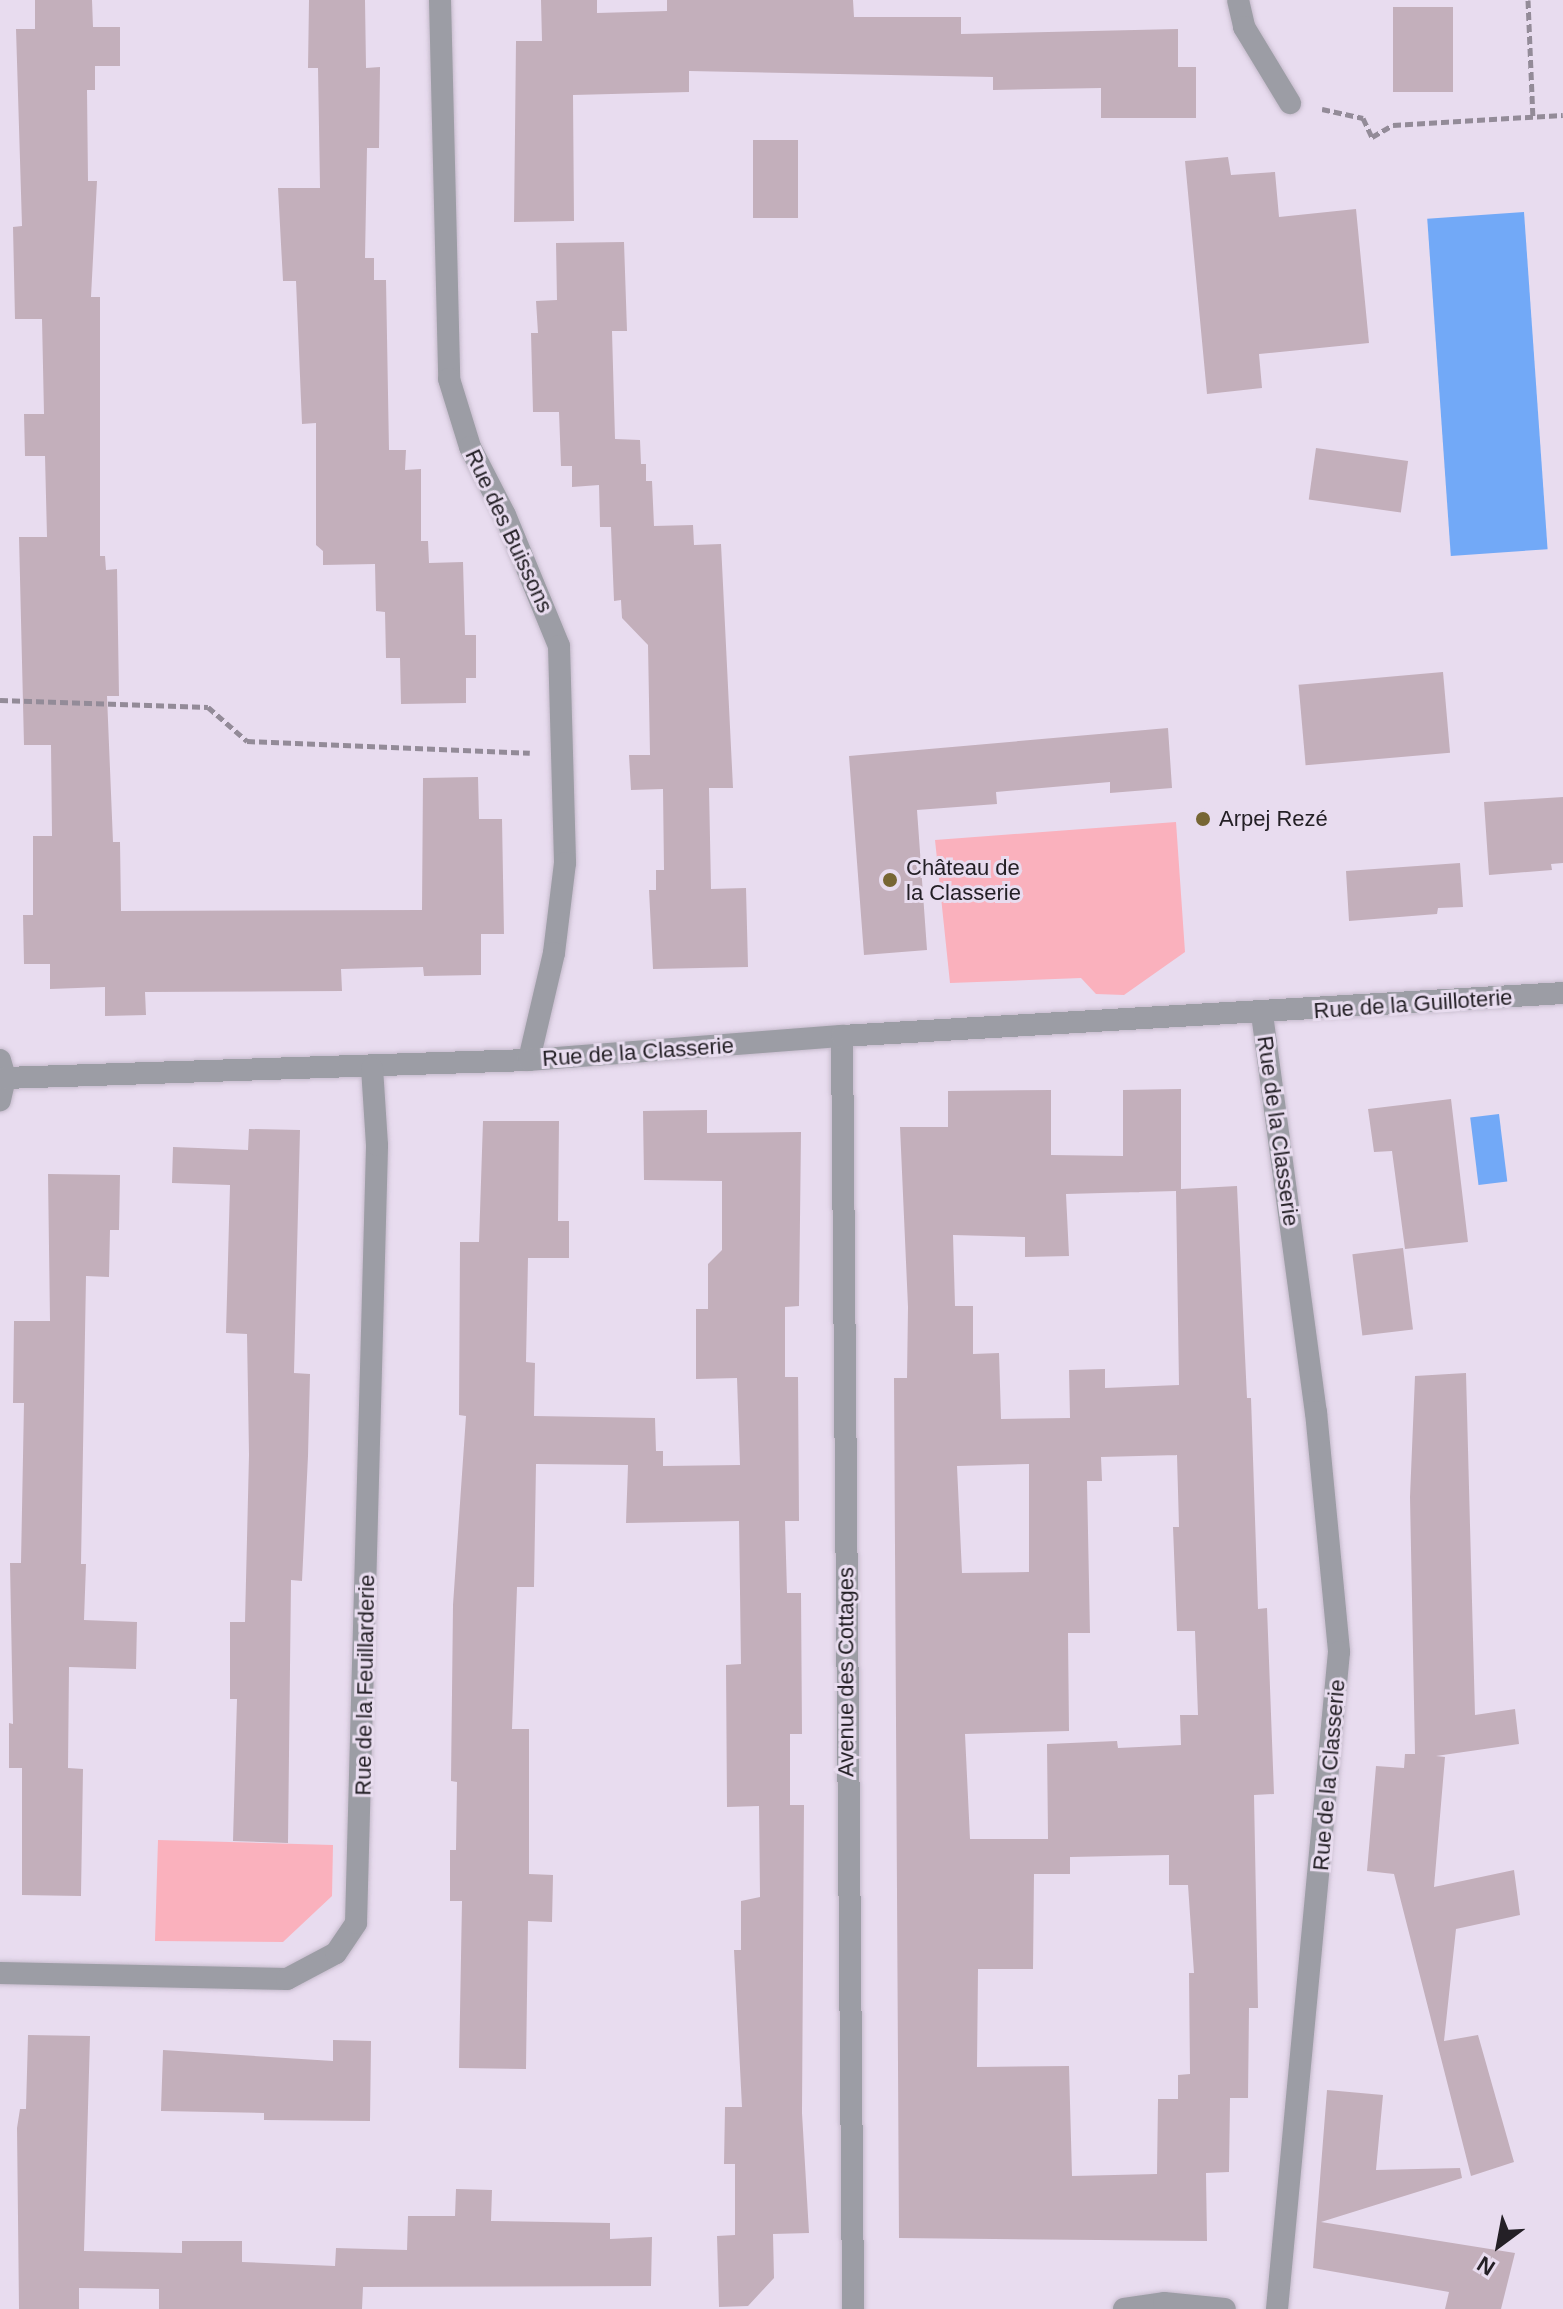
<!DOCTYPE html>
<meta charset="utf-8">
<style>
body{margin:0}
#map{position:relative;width:1563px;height:2309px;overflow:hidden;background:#e8dcef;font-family:Arial,sans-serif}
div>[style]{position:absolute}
.green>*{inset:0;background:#fab1bd}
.water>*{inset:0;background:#72a9f7;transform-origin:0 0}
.building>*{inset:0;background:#c3afbb;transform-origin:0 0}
.path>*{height:5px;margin-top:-2.5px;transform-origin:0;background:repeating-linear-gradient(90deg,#938b98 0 8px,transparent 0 12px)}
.roads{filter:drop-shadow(0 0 2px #c5bacb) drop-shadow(0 0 2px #c5bacb)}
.minor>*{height:22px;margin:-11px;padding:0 11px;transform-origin:11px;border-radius:11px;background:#9c9da5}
.dots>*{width:22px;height:22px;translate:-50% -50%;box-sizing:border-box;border:4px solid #e8dcef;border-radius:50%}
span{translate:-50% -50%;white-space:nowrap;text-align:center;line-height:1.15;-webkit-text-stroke:6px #e8dcef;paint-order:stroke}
.street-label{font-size:22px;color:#242026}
.poi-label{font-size:22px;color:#242026}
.left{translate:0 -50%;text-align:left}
.north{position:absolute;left:1459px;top:2205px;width:80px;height:80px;-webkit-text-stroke:6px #e8dcef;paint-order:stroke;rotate:212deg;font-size:22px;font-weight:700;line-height:32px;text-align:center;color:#242026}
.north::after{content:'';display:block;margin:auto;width:28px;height:36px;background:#242026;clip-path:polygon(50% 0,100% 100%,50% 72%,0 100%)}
</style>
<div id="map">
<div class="green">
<div style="clip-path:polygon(1176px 822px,1185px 952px,1124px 995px,1096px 994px,1081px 978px,950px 983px,935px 840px)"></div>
<div style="clip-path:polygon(158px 1840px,333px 1845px,332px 1896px,283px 1942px,155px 1941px)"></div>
</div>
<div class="water">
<div style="left:1524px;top:212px;width:338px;height:97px;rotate:86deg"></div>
<div style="left:1499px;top:1114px;width:68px;height:29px;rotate:83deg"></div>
</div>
<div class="building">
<div style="clip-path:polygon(35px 0,92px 0,93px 27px,120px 27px,120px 66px,95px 66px,95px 90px,87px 90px,88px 181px,97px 181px,91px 297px,100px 297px,100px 556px,105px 556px,106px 570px,117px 569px,119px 696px,107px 696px,113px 842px,120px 842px,121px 911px,422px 910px,423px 778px,478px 777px,479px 819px,502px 819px,504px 934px,481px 934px,481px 975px,424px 976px,423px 967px,341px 969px,342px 991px,145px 992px,146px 1015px,105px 1016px,105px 987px,50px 989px,50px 964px,24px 964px,23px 915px,33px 915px,33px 836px,52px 836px,51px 745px,24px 745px,19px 537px,47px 537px,45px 456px,25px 456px,24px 414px,44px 414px,42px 319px,15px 319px,13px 227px,22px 226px,16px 29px,35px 29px)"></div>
<div style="clip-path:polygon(309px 0,365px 0,366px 68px,380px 67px,379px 148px,367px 148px,365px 258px,374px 258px,374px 280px,386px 280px,389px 450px,406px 450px,405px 470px,421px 469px,421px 541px,428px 541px,429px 563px,463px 562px,465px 635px,476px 635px,476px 678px,466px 678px,466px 703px,401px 704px,400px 658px,386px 658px,385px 612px,376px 611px,375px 564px,323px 565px,323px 551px,316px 545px,316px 423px,302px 424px,296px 281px,283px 281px,278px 188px,320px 188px,318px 68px,308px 68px)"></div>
<div style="clip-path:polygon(541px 0,597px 0,597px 13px,667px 11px,667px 0,853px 0,854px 17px,961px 17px,961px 34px,1178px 29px,1178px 67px,1196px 67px,1196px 118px,1101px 118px,1101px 88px,993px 90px,993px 77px,689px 71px,689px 92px,573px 95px,574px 221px,514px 222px,516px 41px,542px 41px)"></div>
<div style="left:1393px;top:7px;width:60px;height:85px"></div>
<div style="left:753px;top:140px;width:45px;height:78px"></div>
<div style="clip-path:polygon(1228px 157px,1231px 175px,1275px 172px,1279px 217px,1356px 209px,1369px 343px,1259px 354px,1262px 388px,1207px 394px,1185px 161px)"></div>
<div style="clip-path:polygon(624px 242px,627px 331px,612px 331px,615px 439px,640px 440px,641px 464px,646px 464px,646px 481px,652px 481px,654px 526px,693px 525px,694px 545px,721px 544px,733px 788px,709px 788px,711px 889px,746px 888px,748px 967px,653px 969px,649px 890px,656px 890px,656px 870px,664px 870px,663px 789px,631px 790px,629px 755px,650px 755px,648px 645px,622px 618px,621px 600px,614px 601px,611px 527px,600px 527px,599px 485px,572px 487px,572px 466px,561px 466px,559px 412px,533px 412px,531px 333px,538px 333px,536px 301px,557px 300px,556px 243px)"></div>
<div style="left:1316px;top:448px;width:93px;height:52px;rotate:8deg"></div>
<div style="left:1443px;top:672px;width:81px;height:145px;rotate:85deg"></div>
<div style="clip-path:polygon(1168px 728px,1172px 788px,1110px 793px,1110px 782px,996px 792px,997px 804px,917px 810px,927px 950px,864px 955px,849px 756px)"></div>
<div style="clip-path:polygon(1563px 797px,1563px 863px,1551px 864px,1552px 870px,1489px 875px,1484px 802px)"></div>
<div style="clip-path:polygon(1460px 863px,1463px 907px,1438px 908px,1437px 914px,1349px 921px,1346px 871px)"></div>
<div style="clip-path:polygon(evenodd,1181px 1089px,1181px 1189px,1237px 1186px,1247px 1398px,1251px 1398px,1258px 1609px,1267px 1608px,1274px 1794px,1254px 1795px,1258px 2008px,1249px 2008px,1248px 2098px,1230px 2098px,1229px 2172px,1206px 2173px,1207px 2241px,899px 2238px,894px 1378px,907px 1378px,908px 1307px,900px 1127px,948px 1127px,948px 1091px,1051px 1090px,1051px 1155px,1123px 1156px,1123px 1090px,1181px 1089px,1176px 1191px,1179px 1385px,1105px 1388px,1105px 1369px,1069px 1370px,1070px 1418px,1001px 1419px,999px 1353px,973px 1354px,973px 1306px,955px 1306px,953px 1235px,1025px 1237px,1025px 1257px,1069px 1256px,1066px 1194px,1176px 1191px,1181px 1089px,1177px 1455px,1179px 1527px,1173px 1527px,1177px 1631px,1195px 1631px,1198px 1715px,1180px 1715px,1181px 1745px,1118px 1748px,1117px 1741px,1047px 1744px,1048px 1839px,970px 1839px,965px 1734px,1069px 1731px,1068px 1633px,1090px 1633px,1087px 1481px,1102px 1481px,1101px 1457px,1177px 1455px,1181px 1089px,1029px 1464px,1029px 1572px,962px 1573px,957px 1466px,1029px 1464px,1181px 1089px,1169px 1855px,1169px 1885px,1188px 1885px,1194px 1973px,1189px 1973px,1190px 2074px,1178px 2075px,1178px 2099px,1158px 2099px,1157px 2174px,1072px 2176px,1069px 2066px,977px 2067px,978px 1969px,1033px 1969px,1034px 1874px,1070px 1874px,1070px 1857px,1169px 1855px)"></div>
<div style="clip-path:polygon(1451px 1099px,1468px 1242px,1405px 1249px,1392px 1151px,1374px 1152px,1368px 1109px)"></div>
<div style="clip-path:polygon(707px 1110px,707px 1133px,801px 1132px,799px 1306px,785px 1307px,785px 1377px,798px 1377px,799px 1521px,785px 1521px,787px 1593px,801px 1593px,802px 1734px,790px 1734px,790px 1805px,804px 1805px,802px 2113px,809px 2233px,773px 2234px,774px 2278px,748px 2306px,719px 2307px,717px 2236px,735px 2235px,735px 2164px,724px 2164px,725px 2107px,742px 2107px,734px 1950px,741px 1950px,741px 1901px,760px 1897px,759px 1806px,727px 1807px,726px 1665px,741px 1664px,739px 1521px,626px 1523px,628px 1465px,536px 1464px,534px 1587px,517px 1587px,512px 1729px,529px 1729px,529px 1874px,553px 1875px,552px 1922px,528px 1921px,526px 2069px,459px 2068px,462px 1901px,450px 1901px,450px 1850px,456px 1850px,457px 1782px,451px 1781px,453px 1605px,466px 1416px,459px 1415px,460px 1242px,479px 1242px,483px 1121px,559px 1121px,558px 1221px,569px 1221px,569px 1258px,528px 1258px,526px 1362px,535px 1363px,534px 1416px,655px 1418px,656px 1451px,663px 1451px,663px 1466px,740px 1465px,737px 1378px,696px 1379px,696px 1309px,708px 1309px,708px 1264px,722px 1250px,722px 1181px,644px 1180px,643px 1111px)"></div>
<div style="clip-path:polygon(249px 1129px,300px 1130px,294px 1373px,310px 1374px,308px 1456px,302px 1581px,291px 1580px,288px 1843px,233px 1841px,237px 1699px,230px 1699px,230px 1622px,245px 1622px,249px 1455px,247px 1334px,226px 1333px,230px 1185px,172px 1183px,173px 1147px,248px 1150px)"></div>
<div style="clip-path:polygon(48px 1174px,120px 1175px,119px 1230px,110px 1230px,109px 1277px,86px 1276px,81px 1564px,86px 1564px,84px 1620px,137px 1622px,136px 1669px,69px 1667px,68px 1768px,83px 1769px,81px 1896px,22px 1895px,22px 1768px,9px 1768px,9px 1723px,13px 1724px,10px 1563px,21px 1563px,24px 1403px,13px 1403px,14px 1321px,50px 1321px)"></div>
<div style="left:1403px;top:1248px;width:82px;height:51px;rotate:83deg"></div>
<div style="clip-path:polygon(1466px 1373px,1475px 1715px,1515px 1709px,1519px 1744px,1436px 1756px,1445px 1757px,1434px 1887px,1514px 1870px,1520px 1915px,1456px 1929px,1444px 2041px,1478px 2035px,1514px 2162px,1471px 2176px,1394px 1874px,1367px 1871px,1376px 1766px,1404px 1768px,1405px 1754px,1415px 1754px,1410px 1497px,1415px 1376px)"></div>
<div style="clip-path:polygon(28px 2035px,90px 2036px,84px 2251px,182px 2253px,182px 2241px,242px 2241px,242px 2262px,335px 2266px,336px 2248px,407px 2250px,408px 2216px,455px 2216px,456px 2189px,492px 2190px,491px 2221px,610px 2223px,610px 2239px,652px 2237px,651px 2286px,363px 2287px,362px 2309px,159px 2309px,159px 2289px,79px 2288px,79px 2309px,19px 2309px,17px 2128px,20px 2109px,26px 2109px)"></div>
<div style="clip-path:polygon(333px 2040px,371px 2041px,370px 2121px,264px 2120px,264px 2113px,161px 2111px,163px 2050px,333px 2061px)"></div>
<div style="clip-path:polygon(1327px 2090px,1383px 2095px,1376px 2170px,1460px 2168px,1462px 2178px,1321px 2222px,1515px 2253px,1501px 2309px,1445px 2309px,1449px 2292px,1313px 2268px)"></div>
</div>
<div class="path">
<div style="left:1528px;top:0;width:117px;rotate:87.6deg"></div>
<div style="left:1322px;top:109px;width:42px;rotate:12.4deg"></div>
<div style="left:1363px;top:118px;width:21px;rotate:65deg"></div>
<div style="left:1372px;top:137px;width:24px;rotate:-30deg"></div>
<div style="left:1393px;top:125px;width:170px;rotate:-3.4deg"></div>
<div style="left:0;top:700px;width:208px;rotate:1.9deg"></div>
<div style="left:208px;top:707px;width:52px;rotate:41.1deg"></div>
<div style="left:247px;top:741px;width:283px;rotate:2.4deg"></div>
</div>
<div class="roads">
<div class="minor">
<div style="left:440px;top:0;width:379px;rotate:88.6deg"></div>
<div style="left:449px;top:379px;width:71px;rotate:72.8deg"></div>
<div style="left:470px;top:447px;width:76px;rotate:62.8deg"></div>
<div style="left:505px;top:515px;width:142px;rotate:67.6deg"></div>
<div style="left:559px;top:646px;width:217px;rotate:88.4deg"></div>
<div style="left:565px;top:863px;width:91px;rotate:97deg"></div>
<div style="left:554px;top:953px;width:110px;rotate:103.2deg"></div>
<div style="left:1238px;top:0;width:28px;rotate:77deg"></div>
<div style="left:1244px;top:27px;width:89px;rotate:58.8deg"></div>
<div style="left:1262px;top:1014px;width:402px;rotate:82.3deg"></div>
<div style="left:1316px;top:1412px;width:241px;rotate:84.5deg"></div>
<div style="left:1339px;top:1652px;width:660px;rotate:95.39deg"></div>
<div style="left:842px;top:1036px;width:1273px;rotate:89.5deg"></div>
<div style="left:0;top:1060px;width:19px;rotate:74deg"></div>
<div style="left:5px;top:1078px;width:23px;rotate:103deg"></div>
<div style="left:5px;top:1078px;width:524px;rotate:-1.97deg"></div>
<div style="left:529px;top:1060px;width:314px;rotate:-4.4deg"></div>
<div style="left:842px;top:1036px;width:722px;rotate:-3.41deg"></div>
<div style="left:0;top:1973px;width:287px;rotate:1.2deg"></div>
<div style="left:287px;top:1979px;width:55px;rotate:-28deg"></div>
<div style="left:336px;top:1953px;width:36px;rotate:-56deg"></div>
<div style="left:356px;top:1923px;width:778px;rotate:-88.45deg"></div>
<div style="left:377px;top:1145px;width:77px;rotate:-93.7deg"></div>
<div style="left:1124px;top:2309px;width:40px;rotate:-8.5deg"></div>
<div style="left:1164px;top:2303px;width:61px;rotate:5.6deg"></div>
</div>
</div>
<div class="dots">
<div style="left:1203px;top:819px;background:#776634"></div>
<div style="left:890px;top:880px;background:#776634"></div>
</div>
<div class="street-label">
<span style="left:509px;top:531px;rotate:65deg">Rue des Buissons</span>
<span style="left:1413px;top:1004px;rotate:-4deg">Rue de la Guilloterie</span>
<span style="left:638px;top:1052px;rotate:-4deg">Rue de la Classerie</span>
<span style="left:1278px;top:1131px;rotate:82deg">Rue de la Classerie</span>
<span style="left:846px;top:1672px;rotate:-90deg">Avenue des Cottages</span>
<span style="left:365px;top:1685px;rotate:-89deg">Rue de la Feuillarderie</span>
<span style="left:1329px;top:1775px;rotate:-85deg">Rue de la Classerie</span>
</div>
<div class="poi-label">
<span class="left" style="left:1219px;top:819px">Arpej Rezé</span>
<span class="left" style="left:906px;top:880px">Château de<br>la Classerie</span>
</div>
<div class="north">N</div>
</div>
